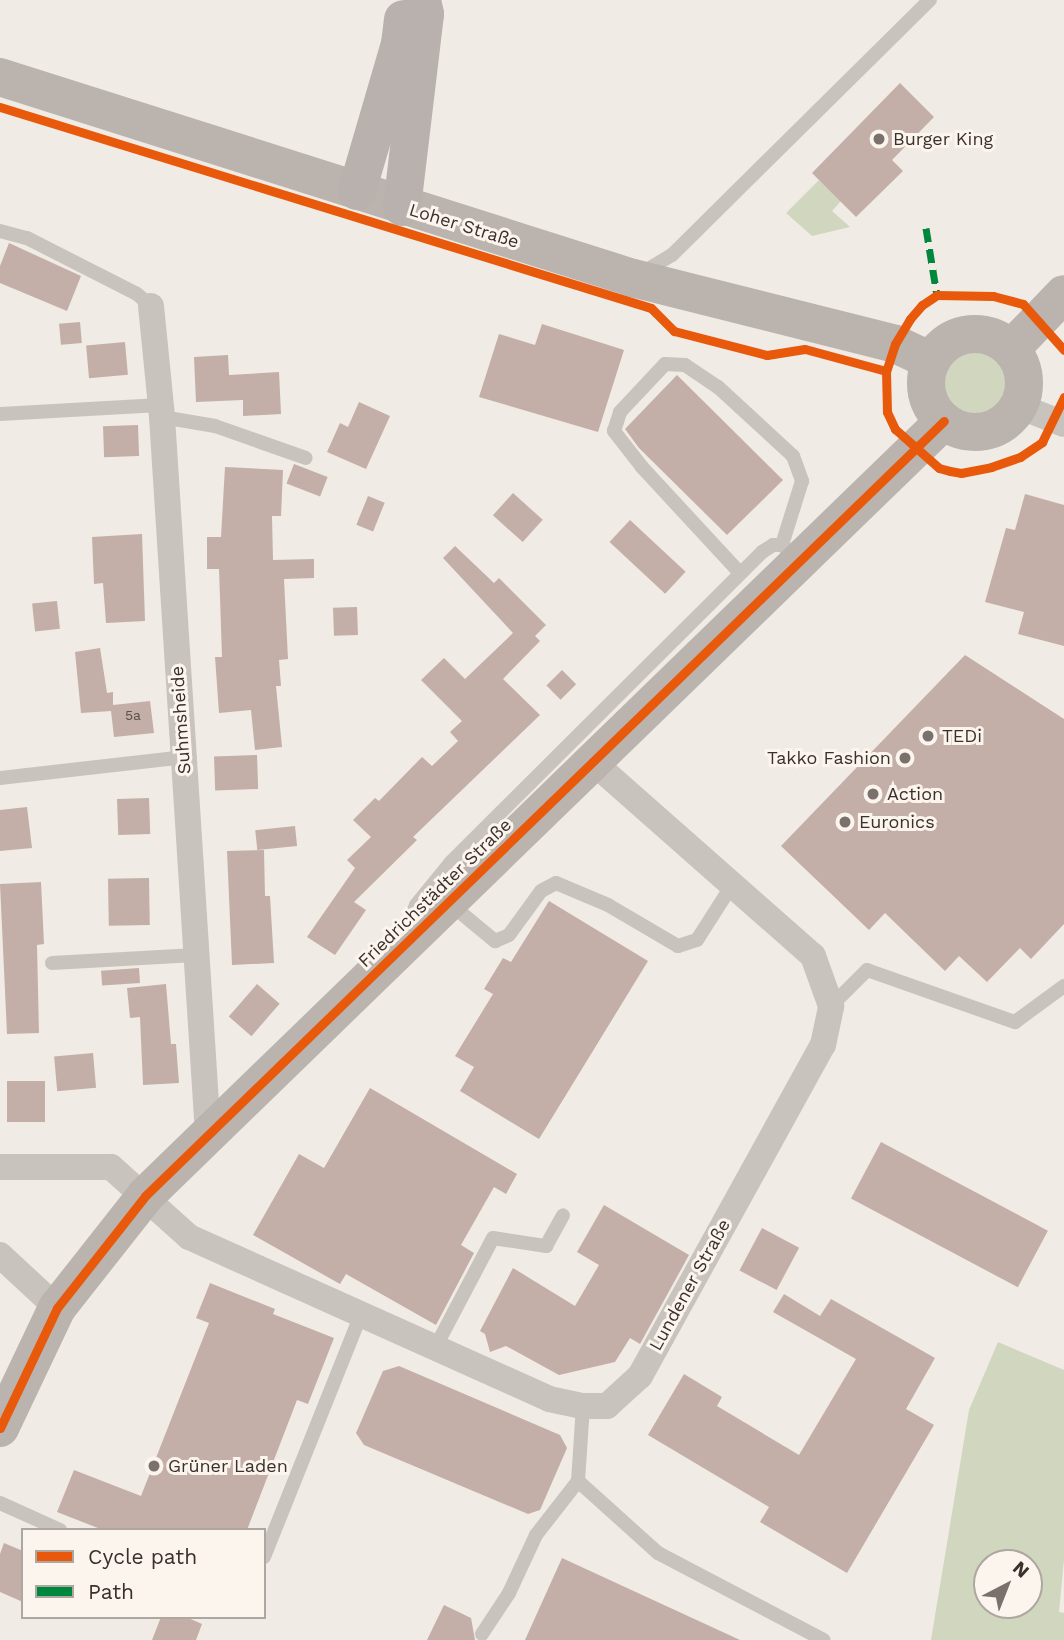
<!DOCTYPE html>
<meta charset="utf-8">
<style>
body{margin:0}
#map{position:relative;width:1064px;height:1640px;overflow:hidden;background:#f0ebe5;font-family:"Work Sans",sans-serif}
div>[style]{position:absolute}
.green>*{inset:0;background:#d1d6bf}
.round{border-radius:50%}
.building>*{inset:0;background:#c3afa7;transform-origin:0 0}
.lane>*{height:14px;margin:-7px;padding:0 7px;transform-origin:7px;border-radius:7px;background:#c9c3be}
.street>*{height:26px;margin:-13px;padding:0 13px;transform-origin:13px;border-radius:13px;background:#c9c3be}
.secondary>*{height:38px;margin:-19px;padding:0 19px;transform-origin:19px;border-radius:19px;background:#bab3ae}
.secondary>.ring{margin:-19px;padding:0;box-sizing:content-box;background:none;border:38px solid #bab3ae;border-radius:50%}
.primary>*{height:38px;margin:-19px;padding:0 19px;transform-origin:19px;border-radius:19px;background:#b8b1ad}
.quiet>*{height:7px;margin-top:-3.5px;transform-origin:0;background:repeating-linear-gradient(90deg,#00873e 0 14px,transparent 0 21px)}
.cycleway>*{height:9px;margin:-4.5px;padding:0 4.5px;transform-origin:4.5px;border-radius:4.5px;background:#e8590c}
.dots>*{width:19px;height:19px;translate:-50% -50%;box-sizing:border-box;border:4px solid #fbf5ee;border-radius:50%}
span{translate:-50% -50%;white-space:nowrap;text-align:center;line-height:1.15;-webkit-text-stroke:6px #fbf5ee;paint-order:stroke}
.number-label{font-size:14px;color:#5d504a}
.number-label span{-webkit-text-stroke-width:0}
.poi-label{font-size:18px;color:#3b302b}
.left{translate:0 -50%;text-align:left}
.right{translate:-100% -50%;text-align:right}
.street-label{font-size:18px;color:#3b302b}
.legend{position:absolute;left:21px;top:1528px;width:245px;height:91px;box-sizing:border-box;background:#fbf5ee;border:2px solid #aea6a0;margin:0;padding:9px 12px;list-style:none;font-size:21px;color:#3b302b}
.legend li{display:flex;align-items:center;gap:14px;height:35px}
.legend b{width:35px;border:2px solid #aea6a0}
.north{position:absolute;left:973px;top:1549px;width:70px;height:70px;box-sizing:border-box;background:#fbf5ee;border:2px solid #aea6a0;border-radius:50%;rotate:42deg;font-size:19px;font-weight:700;line-height:28px;text-align:center;color:#3b302b}
.north::after{content:'';display:block;margin:auto;width:24px;height:32px;background:#7a716c;clip-path:polygon(50% 0,100% 100%,50% 72%,0 100%)}
</style>
<div id="map">
<div class="green">
<div style="clip-path:polygon(819px 180px,841px 201px,832px 211px,850px 227px,812px 236px,786px 213px)"></div>
<div class="round" style="left:942px;top:350px;width:66px;height:66px"></div>
<div style="clip-path:polygon(evenodd,998px 1342px,1064px 1370px,1064px 1559px,1059px 1612px,1064px 1613px,1064px 1640px,931px 1640px,969px 1410px,998px 1342px,1029px 1563px,1029px 1605px,987px 1605px,987px 1563px,1029px 1563px)"></div>
</div>
<div class="building">
<div style="clip-path:polygon(900px 83px,934px 117px,892px 160px,903px 171px,856px 217px,812px 173px)"></div>
<div style="clip-path:polygon(9px 243px,81px 276px,67px 311px,0 283px,0 266px)"></div>
<div style="left:80px;top:322px;width:21px;height:21px;rotate:85deg"></div>
<div style="clip-path:polygon(542px 324px,624px 350px,598px 432px,479px 397px,499px 334px,535px 345px)"></div>
<div style="left:125px;top:342px;width:33px;height:39px;rotate:85deg"></div>
<div style="clip-path:polygon(228px 355px,229px 375px,279px 372px,281px 414px,243px 416px,243px 400px,196px 402px,194px 357px)"></div>
<div style="clip-path:polygon(677px 375px,783px 480px,727px 535px,639px 448px,625px 429px)"></div>
<div style="clip-path:polygon(359px 402px,390px 416px,366px 469px,327px 452px,340px 423px,348px 427px)"></div>
<div style="left:138px;top:425px;width:31px;height:35px;rotate:88deg"></div>
<div style="left:294px;top:464px;width:36px;height:21px;rotate:21deg"></div>
<div style="clip-path:polygon(225px 467px,283px 470px,281px 516px,272px 516px,273px 560px,314px 559px,314px 578px,284px 579px,288px 659px,279px 660px,281px 686px,276px 686px,282px 747px,255px 750px,251px 710px,219px 713px,215px 657px,222px 657px,219px 569px,207px 569px,207px 537px,221px 537px)"></div>
<div style="left:513px;top:493px;width:40px;height:30px;rotate:42deg"></div>
<div style="clip-path:polygon(1025px 494px,1064px 505px,1064px 646px,1018px 634px,1024px 612px,985px 602px,1006px 528px,1015px 530px)"></div>
<div style="left:368px;top:496px;width:18px;height:31px;rotate:22deg"></div>
<div style="left:630px;top:520px;width:76px;height:30px;rotate:43deg"></div>
<div style="clip-path:polygon(142px 534px,145px 621px,106px 623px,103px 583px,94px 584px,92px 537px)"></div>
<div style="clip-path:polygon(455px 546px,494px 583px,499px 578px,546px 625px,535px 636px,540px 641px,503px 679px,540px 715px,413px 837px,417px 840px,354px 902px,366px 910px,335px 955px,307px 937px,355px 868px,347px 860px,371px 837px,353px 820px,375px 798px,379px 801px,422px 757px,432px 766px,458px 741px,450px 732px,462px 721px,421px 680px,444px 658px,465px 679px,513px 633px,443px 558px)"></div>
<div style="left:57px;top:601px;width:28px;height:25px;rotate:84deg"></div>
<div style="left:357px;top:607px;width:28px;height:24px;rotate:88deg"></div>
<div style="clip-path:polygon(100px 648px,107px 693px,113px 692px,113px 705px,150px 701px,154px 733px,114px 737px,111px 711px,81px 713px,75px 652px)"></div>
<div style="clip-path:polygon(965px 655px,1064px 719px,1064px 924px,1031px 959px,1020px 948px,987px 982px,959px 956px,945px 971px,885px 913px,869px 930px,781px 846px)"></div>
<div style="left:562px;top:670px;width:20px;height:22px;rotate:45deg"></div>
<div style="left:257px;top:755px;width:34px;height:43px;rotate:88deg"></div>
<div style="left:149px;top:798px;width:36px;height:32px;rotate:88deg"></div>
<div style="clip-path:polygon(27px 807px,32px 848px,0 851px,0 810px)"></div>
<div style="left:295px;top:826px;width:20px;height:40px;rotate:84deg"></div>
<div style="clip-path:polygon(264px 850px,265px 896px,270px 896px,274px 963px,232px 965px,227px 851px)"></div>
<div style="left:149px;top:878px;width:47px;height:41px;rotate:89deg"></div>
<div style="clip-path:polygon(41px 882px,44px 944px,37px 945px,39px 1033px,7px 1034px,0 884px)"></div>
<div style="clip-path:polygon(549px 901px,648px 961px,539px 1139px,460px 1091px,474px 1067px,455px 1056px,493px 994px,484px 989px,503px 958px,511px 962px)"></div>
<div style="left:139px;top:968px;width:15px;height:38px;rotate:86deg"></div>
<div style="clip-path:polygon(166px 984px,171px 1044px,176px 1044px,179px 1083px,143px 1085px,140px 1017px,130px 1018px,127px 988px)"></div>
<div style="left:257px;top:984px;width:30px;height:43px;rotate:41deg"></div>
<div style="left:93px;top:1053px;width:35px;height:39px;rotate:85deg"></div>
<div style="left:7px;top:1081px;width:38px;height:41px"></div>
<div style="clip-path:polygon(370px 1088px,517px 1174px,506px 1194px,494px 1187px,461px 1245px,474px 1253px,436px 1325px,346px 1274px,340px 1284px,253px 1235px,299px 1154px,324px 1168px)"></div>
<div style="left:881px;top:1142px;width:189px;height:64px;rotate:28deg"></div>
<div style="clip-path:polygon(604px 1205px,689px 1255px,640px 1344px,630px 1338px,615px 1362px,559px 1375px,506px 1346px,490px 1352px,485px 1334px,480px 1331px,513px 1268px,575px 1306px,599px 1265px,577px 1252px)"></div>
<div style="left:762px;top:1228px;width:42px;height:48px;rotate:28deg"></div>
<div style="clip-path:polygon(210px 1283px,275px 1309px,273px 1314px,334px 1338px,308px 1404px,297px 1400px,247px 1530px,103px 1530px,57px 1512px,74px 1470px,141px 1496px,209px 1323px,196px 1318px)"></div>
<div style="clip-path:polygon(784px 1294px,820px 1316px,831px 1299px,935px 1358px,906px 1409px,934px 1425px,847px 1573px,760px 1522px,769px 1507px,648px 1435px,684px 1374px,722px 1397px,717px 1406px,799px 1455px,856px 1359px,773px 1312px)"></div>
<div style="clip-path:polygon(399px 1366px,560px 1435px,567px 1448px,540px 1510px,528px 1514px,364px 1445px,356px 1433px,383px 1371px)"></div>
<div style="clip-path:polygon(4px 1543px,23px 1551px,23px 1602px,0 1592px,0 1554px)"></div>
<div style="clip-path:polygon(562px 1558px,740px 1640px,525px 1640px)"></div>
<div style="clip-path:polygon(444px 1605px,471px 1618px,475px 1640px,427px 1640px)"></div>
<div style="clip-path:polygon(161px 1617px,186px 1617px,202px 1624px,196px 1640px,152px 1640px)"></div>
</div>
<div class="lane">
<div style="left:0;top:231px;width:28px;rotate:15deg"></div>
<div style="left:27px;top:238px;width:123px;rotate:27deg"></div>
<div style="left:137px;top:294px;width:18px;rotate:41deg"></div>
<div style="left:640px;top:274px;width:37px;rotate:-31deg"></div>
<div style="left:672px;top:255px;width:363px;rotate:-44.7deg"></div>
<div style="left:0;top:414px;width:160px;rotate:-3.2deg"></div>
<div style="left:162px;top:417px;width:54px;rotate:9.6deg"></div>
<div style="left:215px;top:426px;width:96px;rotate:19.4deg"></div>
<div style="left:740px;top:573px;width:144px;rotate:-132.8deg"></div>
<div style="left:642px;top:467px;width:46px;rotate:-127.9deg"></div>
<div style="left:614px;top:431px;width:20px;rotate:-72deg"></div>
<div style="left:620px;top:412px;width:66px;rotate:-46.8deg"></div>
<div style="left:665px;top:364px;width:20px;rotate:3deg"></div>
<div style="left:685px;top:365px;width:40px;rotate:34deg"></div>
<div style="left:718px;top:387px;width:102px;rotate:42.6deg"></div>
<div style="left:793px;top:456px;width:27px;rotate:70deg"></div>
<div style="left:802px;top:481px;width:67px;rotate:107.4deg"></div>
<div style="left:0;top:778px;width:184px;rotate:-6.5deg"></div>
<div style="left:449px;top:903px;width:60px;rotate:39.6deg"></div>
<div style="left:495px;top:941px;width:15px;rotate:-23deg"></div>
<div style="left:509px;top:935px;width:54px;rotate:-54deg"></div>
<div style="left:541px;top:891px;width:17px;rotate:-28deg"></div>
<div style="left:556px;top:883px;width:56px;rotate:22.9deg"></div>
<div style="left:608px;top:905px;width:81px;rotate:30.4deg"></div>
<div style="left:678px;top:946px;width:20px;rotate:-18deg"></div>
<div style="left:697px;top:940px;width:65px;rotate:-57.5deg"></div>
<div style="left:413px;top:924px;width:5px;rotate:-127deg"></div>
<div style="left:410px;top:920px;width:16px;rotate:-68deg"></div>
<div style="left:416px;top:905px;width:55px;rotate:-50.9deg"></div>
<div style="left:451px;top:862px;width:439px;rotate:-44.9deg"></div>
<div style="left:762px;top:552px;width:13px;rotate:-32deg"></div>
<div style="left:773px;top:545px;width:9px"></div>
<div style="left:782px;top:545px;width:22px;rotate:39deg"></div>
<div style="left:52px;top:963px;width:144px;rotate:-3.2deg"></div>
<div style="left:831px;top:1006px;width:51px;rotate:-45deg"></div>
<div style="left:867px;top:970px;width:157px;rotate:19.4deg"></div>
<div style="left:1015px;top:1022px;width:61px;rotate:-36.3deg"></div>
<div style="left:435px;top:1348px;width:124px;rotate:-62.2deg"></div>
<div style="left:493px;top:1238px;width:54px;rotate:8.6deg"></div>
<div style="left:546px;top:1246px;width:35px;rotate:-61deg"></div>
<div style="left:583px;top:1406px;width:75px;rotate:93.8deg"></div>
<div style="left:578px;top:1481px;width:108px;rotate:42deg"></div>
<div style="left:658px;top:1553px;width:187px;rotate:27.7deg"></div>
<div style="left:0;top:1503px;width:66px;rotate:24.2deg"></div>
<div style="left:264px;top:1557px;width:261px;rotate:-68.2deg"></div>
<div style="left:482px;top:1634px;width:49px;rotate:-56.6deg"></div>
<div style="left:509px;top:1593px;width:64px;rotate:-65deg"></div>
<div style="left:536px;top:1535px;width:68px;rotate:-52.1deg"></div>
</div>
<div class="street">
<div style="left:151px;top:306px;width:112px;rotate:84.3deg"></div>
<div style="left:162px;top:417px;width:719px;rotate:86.33deg"></div>
<div style="left:1019px;top:406px;width:48px;rotate:21.8deg"></div>
<div style="left:0;top:1167px;width:111px"></div>
<div style="left:111px;top:1167px;width:105px;rotate:41.9deg"></div>
<div style="left:189px;top:1237px;width:395px;rotate:24.2deg"></div>
<div style="left:549px;top:1399px;width:35px;rotate:12deg"></div>
<div style="left:583px;top:1406px;width:24px"></div>
<div style="left:607px;top:1406px;width:45px;rotate:-42.3deg"></div>
<div style="left:640px;top:1376px;width:378px;rotate:-61.1deg"></div>
<div style="left:823px;top:1045px;width:40px;rotate:-78deg"></div>
<div style="left:831px;top:1006px;width:53px;rotate:-109.8deg"></div>
<div style="left:813px;top:956px;width:293px;rotate:-138.6deg"></div>
<div style="left:0;top:1255px;width:78px;rotate:42.9deg"></div>
</div>
<div class="secondary">
<div style="left:0;top:77px;width:664px;rotate:17.62deg"></div>
<div style="left:633px;top:278px;width:270px;rotate:14.1deg"></div>
<div style="left:895px;top:344px;width:40px;rotate:25deg"></div>
<div class="ring" style="left:926px;top:334px;width:60px;height:60px"></div>
<div style="left:1011px;top:349px;width:76px;rotate:-46.1deg"></div>
<div style="left:0;top:1428px;width:133px;rotate:-64.6deg"></div>
<div style="left:57px;top:1308px;width:142px;rotate:-51.8deg"></div>
<div style="left:145px;top:1196px;width:1113px;rotate:-44.13deg"></div>
</div>
<div class="primary">
<div style="left:357px;top:191px;width:153px;rotate:-73.7deg"></div>
<div style="left:400px;top:44px;width:25px;rotate:-83deg"></div>
<div style="left:402px;top:207px;width:194px;rotate:-83.2deg"></div>
<div style="left:425px;top:14px;width:14px;rotate:-102deg"></div>
</div>
<div class="quiet">
<div style="left:926px;top:228px;width:68px;rotate:80.7deg"></div>
</div>
<div class="cycleway">
<div style="left:0;top:107px;width:681px;rotate:17.16deg"></div>
<div style="left:651px;top:308px;width:33px;rotate:45deg"></div>
<div style="left:674px;top:331px;width:96px;rotate:14.5deg"></div>
<div style="left:767px;top:355px;width:38px;rotate:-9deg"></div>
<div style="left:805px;top:349px;width:84px;rotate:15.2deg"></div>
<div style="left:1064px;top:350px;width:62px;rotate:-131.7deg"></div>
<div style="left:1023px;top:304px;width:31px;rotate:-165deg"></div>
<div style="left:993px;top:296px;width:56px;rotate:-179deg"></div>
<div style="left:937px;top:295px;width:18px;rotate:146deg"></div>
<div style="left:922px;top:305px;width:18px;rotate:131deg"></div>
<div style="left:910px;top:319px;width:29px;rotate:121deg"></div>
<div style="left:895px;top:344px;width:28px;rotate:108deg"></div>
<div style="left:886px;top:371px;width:41px;rotate:88.6deg"></div>
<div style="left:887px;top:412px;width:19px;rotate:65deg"></div>
<div style="left:895px;top:429px;width:59px;rotate:41.6deg"></div>
<div style="left:939px;top:468px;width:11px;rotate:15deg"></div>
<div style="left:950px;top:471px;width:11px;rotate:10deg"></div>
<div style="left:961px;top:473px;width:31px;rotate:-11deg"></div>
<div style="left:991px;top:467px;width:31px;rotate:-19deg"></div>
<div style="left:1020px;top:457px;width:27px;rotate:-34deg"></div>
<div style="left:1042px;top:442px;width:50px;rotate:-63.9deg"></div>
<div style="left:0;top:1428px;width:133px;rotate:-64.6deg"></div>
<div style="left:57px;top:1308px;width:142px;rotate:-51.8deg"></div>
<div style="left:145px;top:1196px;width:1113px;rotate:-44.13deg"></div>
</div>
<div class="dots">
<div style="left:879px;top:139px;background:#7a716c"></div>
<div style="left:928px;top:736px;background:#7a716c"></div>
<div style="left:905px;top:758px;background:#7a716c"></div>
<div style="left:873px;top:794px;background:#7a716c"></div>
<div style="left:845px;top:822px;background:#7a716c"></div>
<div style="left:154px;top:1466px;background:#7a716c"></div>
</div>
<div class="number-label">
<span style="left:133px;top:715px">5a</span>
</div>
<div class="poi-label">
<span class="left" style="left:893px;top:139px">Burger King</span>
<span class="left" style="left:942px;top:736px">TEDi</span>
<span class="right" style="left:891px;top:758px">Takko Fashion</span>
<span class="left" style="left:887px;top:794px">Action</span>
<span class="left" style="left:859px;top:822px">Euronics</span>
<span class="left" style="left:168px;top:1466px">Grüner Laden</span>
</div>
<div class="street-label">
<span style="left:464px;top:226px;rotate:17deg">Loher Straße</span>
<span style="left:181px;top:720px;rotate:-94deg">Suhmsheide</span>
<span style="left:435px;top:893px;rotate:-44deg">Friedrichstädter Straße</span>
<span style="left:690px;top:1285px;rotate:-61deg">Lundener Straße</span>
</div>
<ul class="legend">
<li><b style="height:9px;background:#e8590c"></b>Cycle path</li>
<li><b style="height:9px;background:#00873e"></b>Path</li>
</ul>
<div class="north">N</div>
</div>
